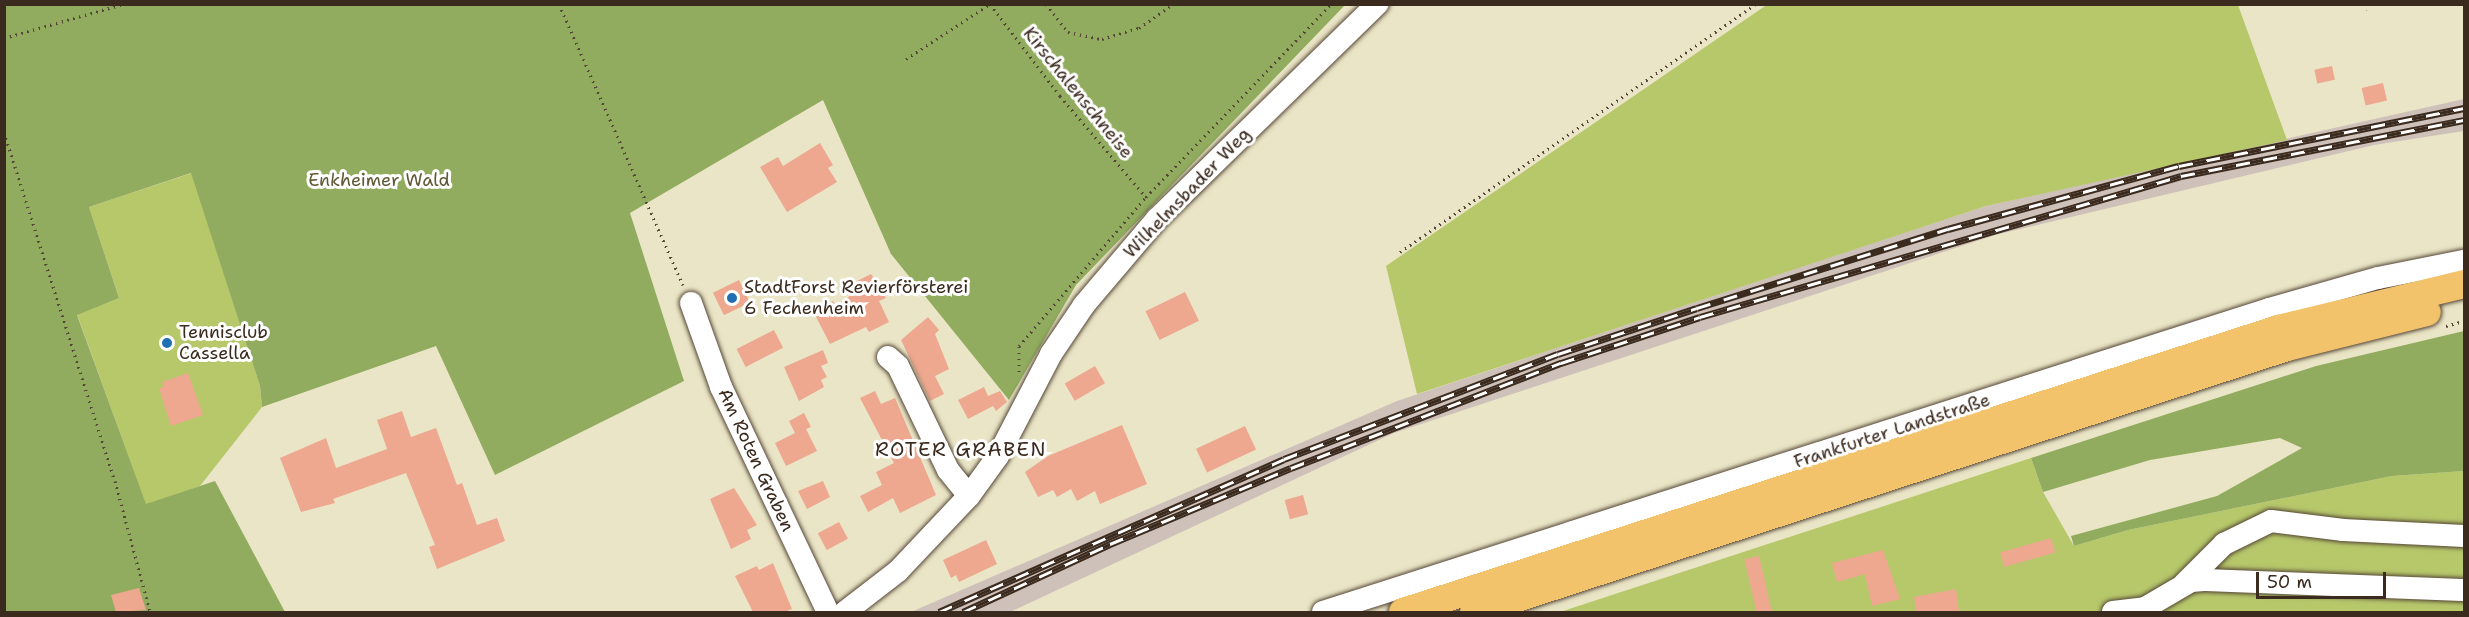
<!DOCTYPE html>
<meta charset="utf-8">
<style>
body{margin:0}
#map{position:relative;width:2469px;height:617px;overflow:hidden;background:#eae5c6;font-family:"Shantell Sans",sans-serif}
div>[style]{position:absolute}
.industrial>*{inset:0;background:#cec1b9}
.green>*{inset:0;background:#b7c86b}
.forest>*{inset:0;background:#91ac5f}
.building>*{inset:0;background:#eda88f;transform-origin:0 0}
.path>*{height:3px;margin-top:-1.5px;transform-origin:0;background:repeating-linear-gradient(90deg,#554637 0 1.5px,transparent 0 6px)}
.roads{filter:drop-shadow(0 0 2px #554637) drop-shadow(0 0 2px #554637)}
.minor>*{height:22px;margin:-11px;padding:0 11px;transform-origin:11px;border-radius:11px;background:#fff}
.major>*{height:28px;margin:-14px;padding:0 14px;transform-origin:14px;border-radius:14px;background:#f2c36a}
.rail>*{height:7px;margin-top:-3.5px;transform-origin:0;background:repeating-linear-gradient(90deg,#fff 0 14px,#3b2a1e 0 28px);box-sizing:border-box;border-block:2px solid #3b2a1e}
.dots>*{width:16px;height:16px;translate:-50% -50%;box-sizing:border-box;border:3px solid #fff;border-radius:50%}
span{translate:-50% -50%;white-space:nowrap;text-align:center;line-height:1.15;-webkit-text-stroke:6px #fff;paint-order:stroke}
.street-label{font-size:18px;color:#3b2a1e}
.park-label{font-size:18px;color:#605935}
.poi-label{font-size:18px;color:#3b2a1e}
.left{translate:0 -50%;text-align:left}
.neighbourhood-label{font-size:20px;color:#3b2a1e;letter-spacing:1.5px}
.frame{position:absolute;inset:0;border:6px solid #3b2a1e;pointer-events:none}
.scale{position:absolute;left:2256px;top:572px;width:130px;height:27px;box-sizing:border-box;border:3px solid #3b2a1e;border-top:0;padding-left:8px;font-size:18px;line-height:21px;white-space:nowrap;color:#3b2a1e;-webkit-text-stroke:4px #fff;paint-order:stroke}
</style>
<div id="map">
<div class="industrial">
<div style="clip-path:polygon(2464px 99px,2464px 131px,2374px 145px,1995px 235px,1394px 433px,1010px 612px,911px 612px,1397px 401px,1894px 236px,1986px 206px)"></div>
</div>
<div class="green">
<div style="clip-path:polygon(1768px 4px,2238px 5px,2287px 140px,1986px 206px,1417px 394px,1386px 266px)"></div>
<div style="clip-path:polygon(192px 173px,260px 386px,262px 407px,200px 486px,146px 505px,77px 314px,119px 298px,89px 207px)"></div>
<div style="clip-path:polygon(2031px 458px,2043px 492px,2074px 546px,2128px 530px,2392px 476px,2464px 471px,2464px 612px,1560px 612px)"></div>
</div>
<div class="forest">
<div style="clip-path:polygon(4px 5px,1090px 6px,1345px 5px,1076px 285px,1009px 400px,891px 254px,823px 100px,630px 213px,684px 381px,495px 475px,436px 346px,262px 407px,260px 386px,191px 173px,89px 207px,119px 298px,77px 315px,146px 504px,215px 481px,285px 612px,5px 612px)"></div>
<div style="clip-path:polygon(2464px 331px,2464px 471px,2392px 476px,2128px 530px,2074px 546px,2071px 536px,2217px 496px,2302px 448px,2280px 438px,2150px 460px,2043px 492px,2031px 458px,2316px 366px)"></div>
</div>
<div class="building">
<div style="left:2332px;top:66px;width:14px;height:18px;rotate:78deg"></div>
<div style="left:2383px;top:83px;width:18px;height:22px;rotate:77deg"></div>
<div style="clip-path:polygon(820px 143px,833px 165px,828px 168px,837px 182px,787px 212px,760px 167px,778px 157px,783px 166px)"></div>
<div style="clip-path:polygon(871px 274px,886px 298px,879px 301px,889px 322px,869px 332px,866px 327px,830px 344px,813px 311px,833px 301px,837px 309px,856px 289px,853px 283px)"></div>
<div style="left:739px;top:280px;width:25px;height:29px;rotate:64deg"></div>
<div style="left:1185px;top:292px;width:32px;height:44px;rotate:64deg"></div>
<div style="clip-path:polygon(928px 317px,939px 330px,935px 334px,949px 369px,935px 376px,944px 394px,930px 401px,901px 340px)"></div>
<div style="left:774px;top:330px;width:20px;height:42px;rotate:63deg"></div>
<div style="clip-path:polygon(823px 350px,828px 363px,821px 366px,827px 377px,821px 380px,824px 387px,799px 401px,784px 367px)"></div>
<div style="left:1095px;top:366px;width:20px;height:35px;rotate:60deg"></div>
<div style="clip-path:polygon(188px 373px,203px 415px,171px 426px,159px 388px,164px 387px,162px 382px)"></div>
<div style="clip-path:polygon(984px 387px,988px 396px,1000px 391px,1007px 402px,996px 411px,993px 406px,968px 419px,958px 400px)"></div>
<div style="clip-path:polygon(875px 391px,881px 404px,895px 398px,936px 495px,900px 513px,893px 498px,868px 512px,860px 496px,882px 485px,876px 472px,894px 463px,860px 398px)"></div>
<div style="clip-path:polygon(402px 411px,411px 437px,436px 428px,457px 485px,462px 483px,477px 525px,497px 518px,505px 541px,437px 569px,429px 547px,435px 545px,406px 473px,333px 499px,335px 503px,301px 512px,280px 458px,326px 438px,336px 468px,387px 449px,377px 420px)"></div>
<div style="clip-path:polygon(804px 413px,811px 427px,806px 429px,817px 451px,786px 466px,775px 443px,795px 433px,789px 421px)"></div>
<div style="clip-path:polygon(1122px 425px,1147px 484px,1100px 504px,1095px 491px,1077px 501px,1071px 489px,1057px 497px,1053px 490px,1038px 497px,1025px 472px,1048px 456px)"></div>
<div style="left:1245px;top:426px;width:26px;height:54px;rotate:65deg"></div>
<div style="clip-path:polygon(823px 481px,830px 497px,807px 509px,798px 491px)"></div>
<div style="clip-path:polygon(734px 488px,757px 525px,747px 530px,751px 539px,731px 549px,710px 499px)"></div>
<div style="left:1303px;top:495px;width:20px;height:19px;rotate:75deg"></div>
<div style="left:839px;top:522px;width:19px;height:24px;rotate:62deg"></div>
<div style="left:2051px;top:538px;width:15px;height:53px;rotate:74deg"></div>
<div style="clip-path:polygon(986px 540px,997px 564px,959px 582px,956px 575px,951px 578px,943px 560px)"></div>
<div style="clip-path:polygon(1883px 550px,1900px 599px,1872px 606px,1865px 574px,1837px 582px,1832px 563px)"></div>
<div style="left:1759px;top:556px;width:57px;height:15px;rotate:77deg"></div>
<div style="clip-path:polygon(773px 563px,792px 609px,784px 612px,753px 612px,735px 576px,757px 566px,759px 570px)"></div>
<div style="clip-path:polygon(139px 588px,146px 610px,116px 612px,111px 595px)"></div>
<div style="clip-path:polygon(1956px 589px,1959px 612px,1916px 612px,1914px 597px)"></div>
</div>
<div class="path">
<div style="left:559px;top:4px;width:307px;rotate:66.2deg"></div>
<div style="left:990px;top:4px;width:116px;rotate:52.7deg"></div>
<div style="left:1060px;top:96px;width:133px;rotate:49.6deg"></div>
<div style="left:1046px;top:4px;width:36px;rotate:52deg"></div>
<div style="left:1068px;top:32px;width:35px;rotate:12deg"></div>
<div style="left:1102px;top:39px;width:39px;rotate:-17deg"></div>
<div style="left:1139px;top:28px;width:42px;rotate:-35.2deg"></div>
<div style="left:2365px;top:4px;width:6px;rotate:72deg"></div>
<div style="left:4px;top:38px;width:124px;rotate:-15.9deg"></div>
<div style="left:906px;top:59px;width:100px;rotate:-33.2deg"></div>
<div style="left:4px;top:132px;width:366px;rotate:72.4deg"></div>
<div style="left:115px;top:481px;width:136px;rotate:75deg"></div>
<div style="left:1400px;top:252px;width:434px;rotate:-34.9deg"></div>
<div style="left:2446px;top:326px;width:19px;rotate:-16deg"></div>
<div style="left:1019px;top:372px;width:26px;rotate:-90deg"></div>
<div style="left:1019px;top:346px;width:196px;rotate:-49.6deg"></div>
<div style="left:1146px;top:197px;width:267px;rotate:-46.2deg"></div>
</div>
<div class="roads">
<div class="minor">
<div style="left:691px;top:303px;width:89px;rotate:70.3deg"></div>
<div style="left:721px;top:387px;width:249px;rotate:64.6deg"></div>
<div style="left:888px;top:357px;width:13px;rotate:42deg"></div>
<div style="left:898px;top:366px;width:115px;rotate:64.3deg"></div>
<div style="left:948px;top:470px;width:33px;rotate:51deg"></div>
<div style="left:2184px;top:584px;width:57px;rotate:-45deg"></div>
<div style="left:2224px;top:544px;width:52px;rotate:-26.1deg"></div>
<div style="left:2271px;top:521px;width:73px;rotate:7.1deg"></div>
<div style="left:2343px;top:530px;width:121px;rotate:2.8deg"></div>
<div style="left:845px;top:612px;width:67px;rotate:-37.7deg"></div>
<div style="left:898px;top:571px;width:103px;rotate:-46.6deg"></div>
<div style="left:969px;top:496px;width:49px;rotate:-54.1deg"></div>
<div style="left:998px;top:456px;width:115px;rotate:-62.5deg"></div>
<div style="left:1051px;top:354px;width:59px;rotate:-56deg"></div>
<div style="left:1084px;top:305px;width:113px;rotate:-49.7deg"></div>
<div style="left:1157px;top:219px;width:308px;rotate:-44.3deg"></div>
<div style="left:1323px;top:612px;width:993px;rotate:-17.76deg"></div>
<div style="left:2269px;top:309px;width:113px;rotate:-15.9deg"></div>
<div style="left:2378px;top:278px;width:88px;rotate:-11.2deg"></div>
<div style="left:2113px;top:612px;width:32px;rotate:-7deg"></div>
<div style="left:2145px;top:608px;width:53px;rotate:-30.4deg"></div>
<div style="left:2191px;top:581px;width:13px;rotate:-4deg"></div>
<div style="left:2204px;top:580px;width:260px;rotate:2.2deg"></div>
</div>
<div class="major">
<div style="left:1403px;top:612px;width:920px;rotate:-17.92deg"></div>
<div style="left:2278px;top:329px;width:191px;rotate:-13.6deg"></div>
<div style="left:1474px;top:612px;width:855px;rotate:-18.05deg"></div>
<div style="left:2287px;top:347px;width:144px;rotate:-14deg"></div>
</div>
</div>
<div class="rail">
<div style="left:939px;top:612px;width:377px;rotate:-23.9deg"></div>
<div style="left:1284px;top:459px;width:293px;rotate:-21deg"></div>
<div style="left:1558px;top:354px;width:146px;rotate:-18.3deg"></div>
<div style="left:1697px;top:308px;width:263px;rotate:-17.5deg"></div>
<div style="left:1948px;top:229px;width:239px;rotate:-15.3deg"></div>
<div style="left:2179px;top:166px;width:291px;rotate:-11.5deg"></div>
<div style="left:963px;top:612px;width:162px;rotate:-24.8deg"></div>
<div style="left:1110px;top:544px;width:196px;rotate:-22.8deg"></div>
<div style="left:1291px;top:468px;width:290px;rotate:-21.3deg"></div>
<div style="left:1561px;top:363px;width:146px;rotate:-18.3deg"></div>
<div style="left:1700px;top:317px;width:501px;rotate:-16.34deg"></div>
<div style="left:2181px;top:176px;width:288px;rotate:-11.2deg"></div>
</div>
<div class="dots">
<div style="left:732px;top:298px;background:#1f6fb2"></div>
<div style="left:167px;top:343px;background:#1f6fb2"></div>
</div>
<div class="street-label">
<span style="left:1078px;top:93px;rotate:51deg">Kirschalenschneise</span>
<span style="left:1187px;top:193px;rotate:-46deg">Wilhelmsbader Weg</span>
<span style="left:1892px;top:431px;rotate:-18deg">Frankfurter Landstraße</span>
<span style="left:756px;top:460px;rotate:65deg">Am Roten Graben</span>
</div>
<div class="park-label">
<span style="left:379px;top:180px">Enkheimer Wald</span>
</div>
<div class="poi-label">
<span class="left" style="left:744px;top:298px">StadtForst Revierförsterei<br>6 Fechenheim</span>
<span class="left" style="left:179px;top:343px">Tennisclub<br>Cassella</span>
</div>
<div class="neighbourhood-label">
<span style="left:961px;top:449px">ROTER GRABEN</span>
</div>
<div class="frame"></div>
<div class="scale">50 m</div>
</div>
